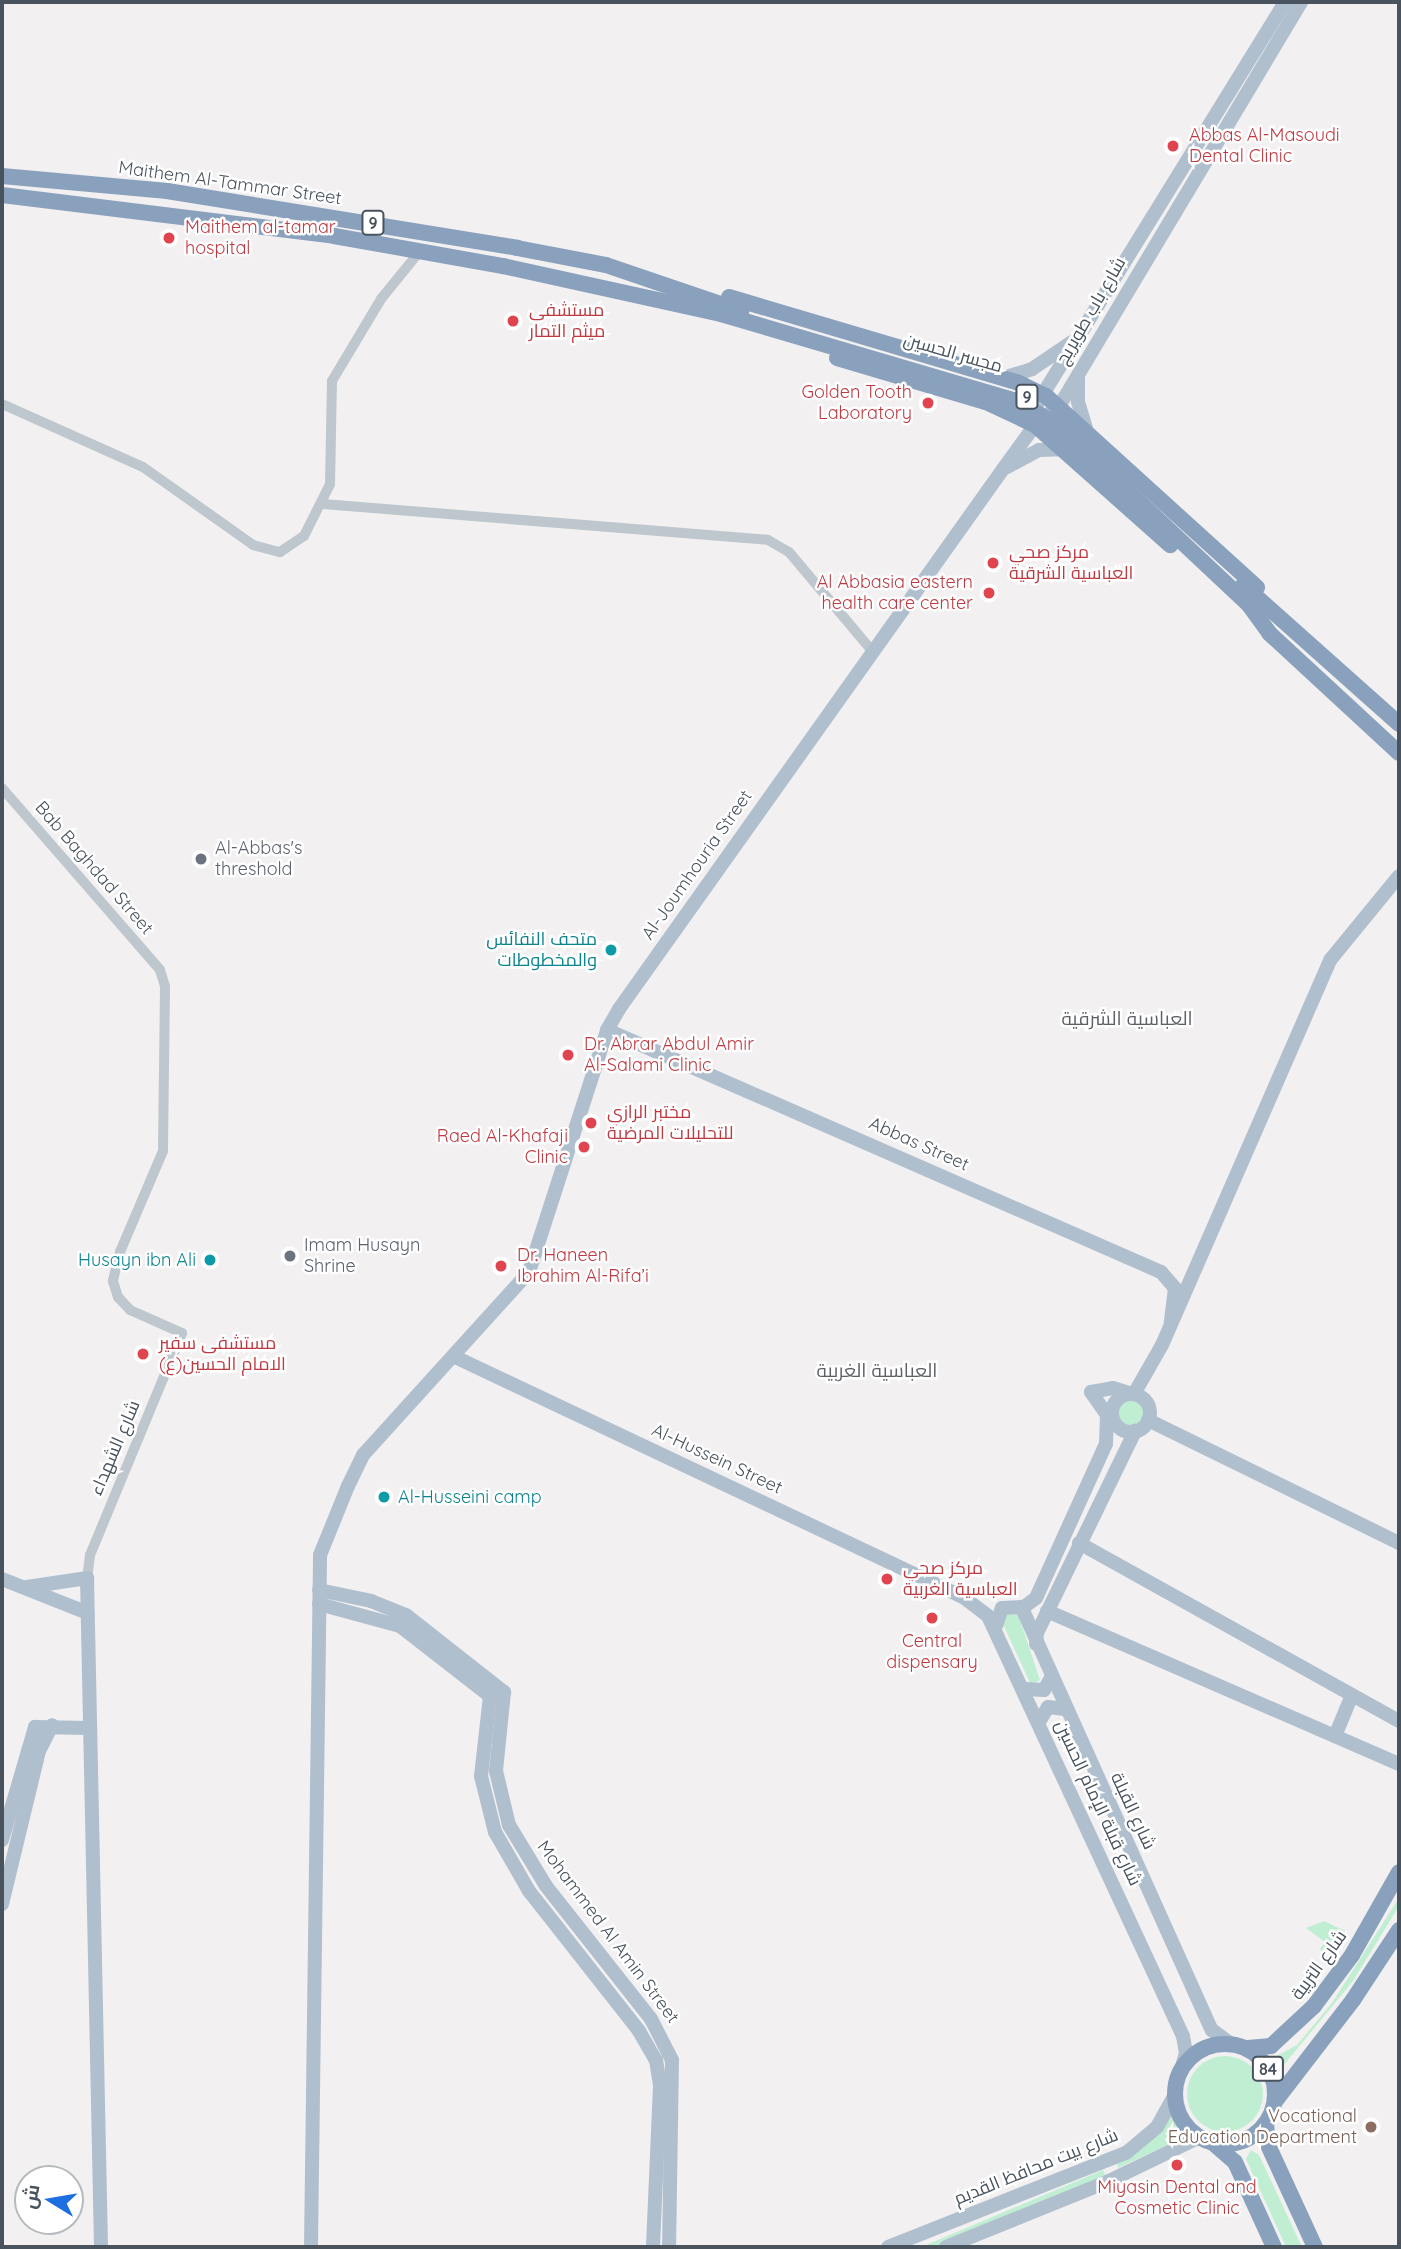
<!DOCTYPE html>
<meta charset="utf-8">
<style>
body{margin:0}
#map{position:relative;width:1401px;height:2249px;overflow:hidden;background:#f2f0f0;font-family:Quicksand,Cairo,sans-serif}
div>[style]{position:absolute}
.green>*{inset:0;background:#c0eed3;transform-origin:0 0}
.round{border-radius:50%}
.minor>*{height:10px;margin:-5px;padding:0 5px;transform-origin:5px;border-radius:5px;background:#bec7ce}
.major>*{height:14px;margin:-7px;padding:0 7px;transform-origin:7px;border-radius:7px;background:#b0bfce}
.major>.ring{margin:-7px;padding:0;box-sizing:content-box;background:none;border:14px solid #b0bfce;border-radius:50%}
.highway>*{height:16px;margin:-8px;padding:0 8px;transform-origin:8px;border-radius:8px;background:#89a1bd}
.highway>.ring{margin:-8px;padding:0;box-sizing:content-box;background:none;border:16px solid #89a1bd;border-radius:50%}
.dots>*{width:19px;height:19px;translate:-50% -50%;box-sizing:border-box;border:4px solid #fff;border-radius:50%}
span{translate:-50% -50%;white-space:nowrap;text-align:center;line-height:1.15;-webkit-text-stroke:5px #fff;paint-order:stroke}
.shield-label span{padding:2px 5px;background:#fff;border:2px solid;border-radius:5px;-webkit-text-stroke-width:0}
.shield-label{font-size:16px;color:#48535d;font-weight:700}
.health-label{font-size:18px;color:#be3a42}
.left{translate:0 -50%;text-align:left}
.right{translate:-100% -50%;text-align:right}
.street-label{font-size:18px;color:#48535d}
.worship-label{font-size:18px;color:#5b616d}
.culture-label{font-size:18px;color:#0d838f}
.education-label{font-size:18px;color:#785e54}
.neighbourhood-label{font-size:19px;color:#5d6065}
.frame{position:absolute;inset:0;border:4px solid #48535d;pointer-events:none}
.north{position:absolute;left:14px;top:2165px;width:70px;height:70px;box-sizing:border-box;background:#fff;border:2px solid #b6babe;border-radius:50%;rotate:281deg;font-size:19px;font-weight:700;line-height:28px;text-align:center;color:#48535d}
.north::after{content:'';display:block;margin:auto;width:24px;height:32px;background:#1d6edf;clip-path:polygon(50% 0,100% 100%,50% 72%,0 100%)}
</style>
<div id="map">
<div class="green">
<div class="round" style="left:1117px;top:1399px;width:28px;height:28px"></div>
<div style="clip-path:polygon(1018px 1614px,1040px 1680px,1031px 1685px,1003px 1624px,1006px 1615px)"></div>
<div style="clip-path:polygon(1399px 1898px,1399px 1906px,1353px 1981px,1278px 2072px,1271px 2059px,1297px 2045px,1332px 2003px)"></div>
<div style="clip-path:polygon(1324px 1921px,1345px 1931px,1326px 1956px,1320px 1949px,1325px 1942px,1306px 1928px)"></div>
<div class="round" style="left:1187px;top:2056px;width:76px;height:76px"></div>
<div style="clip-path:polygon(1171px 2116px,1187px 2136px,1118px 2168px,1117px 2163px)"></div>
<div style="clip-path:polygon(1251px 2150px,1259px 2155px,1302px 2247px,1286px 2247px,1246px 2159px)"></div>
<div style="left:1103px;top:2170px;width:8px;height:209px;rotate:67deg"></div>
</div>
<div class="minor">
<div style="left:2px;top:404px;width:154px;rotate:24.1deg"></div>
<div style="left:143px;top:467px;width:135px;rotate:35.3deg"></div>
<div style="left:253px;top:545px;width:28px;rotate:15deg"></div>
<div style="left:280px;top:552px;width:29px;rotate:-34deg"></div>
<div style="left:304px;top:536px;width:58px;rotate:-63.4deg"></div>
<div style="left:330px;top:484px;width:103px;rotate:-88.9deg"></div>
<div style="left:332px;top:381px;width:96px;rotate:-59.1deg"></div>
<div style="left:381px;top:299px;width:62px;rotate:-50.9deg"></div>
<div style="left:323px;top:504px;width:446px;rotate:4.6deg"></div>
<div style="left:768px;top:540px;width:24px;rotate:30deg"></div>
<div style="left:789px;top:552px;width:129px;rotate:50deg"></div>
<div style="left:2px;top:788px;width:241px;rotate:49deg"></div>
<div style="left:160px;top:970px;width:17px;rotate:73deg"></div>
<div style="left:165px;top:986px;width:165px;rotate:90.7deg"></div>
<div style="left:163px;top:1151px;width:110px;rotate:113.1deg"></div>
<div style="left:120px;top:1252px;width:30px;rotate:104deg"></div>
<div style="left:113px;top:1281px;width:17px;rotate:73deg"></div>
<div style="left:118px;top:1297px;width:18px;rotate:47deg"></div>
<div style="left:130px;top:1310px;width:57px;rotate:23.9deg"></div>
<div style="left:182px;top:1333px;width:240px;rotate:112.5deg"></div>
<div style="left:90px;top:1555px;width:23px;rotate:97deg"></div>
</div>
<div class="major">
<div style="left:1003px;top:378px;width:30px;rotate:-17deg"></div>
<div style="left:1032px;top:369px;width:48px;rotate:-34deg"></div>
<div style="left:1078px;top:378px;width:24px;rotate:90deg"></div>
<div style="left:1078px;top:402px;width:27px;rotate:73deg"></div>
<div style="left:1033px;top:422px;width:7px;rotate:-106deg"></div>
<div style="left:1031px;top:415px;width:24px;rotate:-60deg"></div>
<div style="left:1043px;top:394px;width:461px;rotate:-58.3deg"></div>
<div style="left:1007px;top:467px;width:36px;rotate:-28deg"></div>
<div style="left:1039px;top:450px;width:23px;rotate:-2deg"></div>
<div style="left:607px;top:1030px;width:605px;rotate:23.6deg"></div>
<div style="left:1161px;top:1272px;width:21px;rotate:49deg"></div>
<div style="left:1175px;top:1288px;width:35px;rotate:97deg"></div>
<div style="left:455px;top:1357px;width:562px;rotate:25.29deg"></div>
<div style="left:963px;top:1597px;width:31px;rotate:37deg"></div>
<div style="left:988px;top:1616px;width:463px;rotate:65.1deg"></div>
<div style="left:1183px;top:2036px;width:17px;rotate:80deg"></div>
<div style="left:1186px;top:2053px;width:19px;rotate:106deg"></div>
<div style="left:1134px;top:1394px;width:56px;rotate:-60.3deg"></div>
<div style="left:1162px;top:1345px;width:421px;rotate:-66.4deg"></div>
<div style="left:1331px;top:959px;width:107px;rotate:-50.7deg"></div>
<div class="ring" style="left:1112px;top:1394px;width:24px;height:24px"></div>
<div style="left:1148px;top:1420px;width:280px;rotate:26.1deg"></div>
<div style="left:1079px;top:1543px;width:366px;rotate:29.1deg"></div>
<div style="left:2px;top:1579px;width:92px;rotate:21.6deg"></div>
<div style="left:27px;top:1587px;width:61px;rotate:-8.5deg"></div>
<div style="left:87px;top:1578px;width:669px;rotate:88.8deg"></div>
<div style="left:319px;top:1590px;width:53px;rotate:11.9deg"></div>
<div style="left:371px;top:1601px;width:38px;rotate:22deg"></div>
<div style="left:406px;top:1615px;width:125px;rotate:38.2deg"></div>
<div style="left:504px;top:1692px;width:79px;rotate:95.8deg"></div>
<div style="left:496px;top:1771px;width:56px;rotate:76.5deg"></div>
<div style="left:509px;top:1825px;width:71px;rotate:58.8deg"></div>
<div style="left:546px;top:1886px;width:169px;rotate:51.7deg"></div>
<div style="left:651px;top:2019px;width:46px;rotate:62.9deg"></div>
<div style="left:672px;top:2060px;width:187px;rotate:90.9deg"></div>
<div style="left:319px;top:1604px;width:84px;rotate:15.2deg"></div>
<div style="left:400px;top:1626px;width:114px;rotate:37.9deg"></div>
<div style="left:490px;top:1696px;width:81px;rotate:96.4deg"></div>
<div style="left:481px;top:1776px;width:58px;rotate:76deg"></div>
<div style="left:495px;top:1832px;width:68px;rotate:60deg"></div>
<div style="left:529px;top:1891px;width:178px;rotate:51.8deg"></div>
<div style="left:639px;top:2031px;width:34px;rotate:60deg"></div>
<div style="left:656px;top:2060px;width:26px;rotate:81deg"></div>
<div style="left:660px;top:2086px;width:161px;rotate:92.5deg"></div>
<div style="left:1022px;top:1608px;width:463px;rotate:65.8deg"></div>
<div style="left:1212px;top:2030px;width:24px;rotate:36deg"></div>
<div style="left:1047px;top:1611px;width:384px;rotate:23.5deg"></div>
<div style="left:996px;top:1626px;width:19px;rotate:-72deg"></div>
<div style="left:1002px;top:1608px;width:22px;rotate:-3deg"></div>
<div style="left:1024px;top:1607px;width:15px;rotate:-37deg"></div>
<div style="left:1036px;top:1598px;width:169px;rotate:-65.6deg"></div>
<div style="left:1106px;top:1444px;width:29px;rotate:-88deg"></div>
<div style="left:1107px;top:1415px;width:28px;rotate:-125deg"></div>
<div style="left:1091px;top:1392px;width:22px;rotate:-10deg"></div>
<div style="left:1113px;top:1388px;width:21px;rotate:17deg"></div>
<div style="left:1036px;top:1644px;width:11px;rotate:-85deg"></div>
<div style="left:1037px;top:1633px;width:225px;rotate:-64.1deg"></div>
<div style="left:1025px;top:1689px;width:19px;rotate:3deg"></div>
<div style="left:1044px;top:1690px;width:14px;rotate:-60deg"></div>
<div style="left:1039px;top:1722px;width:17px;rotate:-59deg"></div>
<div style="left:1048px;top:1707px;width:17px;rotate:7deg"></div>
<div style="left:1335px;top:1736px;width:44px;rotate:-67.5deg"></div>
<div style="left:2px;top:1840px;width:118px;rotate:-73.7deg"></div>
<div style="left:35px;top:1727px;width:53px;rotate:1.1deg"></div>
<div style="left:2px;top:1904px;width:157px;rotate:-76.4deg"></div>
<div style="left:39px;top:1751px;width:29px;rotate:-63deg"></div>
<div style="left:311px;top:2247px;width:692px;rotate:-89.25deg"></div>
<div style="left:320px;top:1555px;width:74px;rotate:-67.9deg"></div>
<div style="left:348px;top:1486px;width:34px;rotate:-64deg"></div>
<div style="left:363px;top:1455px;width:247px;rotate:-47.8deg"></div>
<div style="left:529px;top:1272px;width:254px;rotate:-72.1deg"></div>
<div style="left:607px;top:1030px;width:24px;rotate:-60deg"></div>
<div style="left:619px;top:1009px;width:663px;rotate:-54.58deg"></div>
<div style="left:1003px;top:469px;width:54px;rotate:-54deg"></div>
<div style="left:1035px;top:425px;width:32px;rotate:-39deg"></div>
<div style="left:1060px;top:405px;width:470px;rotate:-59.1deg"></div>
<div style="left:888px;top:2247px;width:256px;rotate:-21.6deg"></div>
<div style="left:1126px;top:2153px;width:40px;rotate:-40deg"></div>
<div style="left:1157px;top:2127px;width:37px;rotate:-61deg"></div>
<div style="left:946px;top:2247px;width:176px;rotate:-22deg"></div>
<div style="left:1109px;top:2181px;width:101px;rotate:-25.8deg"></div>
</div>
<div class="highway">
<div style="left:2px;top:176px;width:166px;rotate:5.2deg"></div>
<div style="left:167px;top:191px;width:355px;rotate:9.2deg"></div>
<div style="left:517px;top:248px;width:91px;rotate:10.8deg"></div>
<div style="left:606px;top:265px;width:143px;rotate:18.8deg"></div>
<div style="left:2px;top:195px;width:335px;rotate:7deg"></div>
<div style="left:334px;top:236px;width:172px;rotate:10.1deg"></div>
<div style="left:503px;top:266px;width:223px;rotate:12.4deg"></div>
<div style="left:721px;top:314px;width:305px;rotate:16.4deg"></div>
<div style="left:1014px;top:400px;width:40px;rotate:29.7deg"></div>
<div style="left:1049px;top:420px;width:46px;rotate:40.6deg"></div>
<div style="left:1084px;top:450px;width:226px;rotate:43.2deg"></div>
<div style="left:1249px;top:605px;width:34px;rotate:54deg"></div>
<div style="left:1269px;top:633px;width:177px;rotate:42.7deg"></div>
<div style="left:729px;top:297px;width:302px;rotate:16.5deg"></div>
<div style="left:1019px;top:383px;width:30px;rotate:26deg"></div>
<div style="left:1046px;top:396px;width:285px;rotate:42.2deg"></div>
<div style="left:837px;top:358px;width:155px;rotate:16.5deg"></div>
<div style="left:986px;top:402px;width:54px;rotate:25.1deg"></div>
<div style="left:1035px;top:425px;width:181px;rotate:41.6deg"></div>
<div style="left:1243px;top:585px;width:209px;rotate:41.7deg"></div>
<div class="ring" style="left:1175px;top:2044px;width:84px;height:84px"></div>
<div style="left:1248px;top:2048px;width:23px;rotate:-5deg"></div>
<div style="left:1271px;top:2046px;width:59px;rotate:-42.9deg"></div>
<div style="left:1314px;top:2006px;width:64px;rotate:-53.3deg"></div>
<div style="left:1352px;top:1955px;width:95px;rotate:-60.5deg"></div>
<div style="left:1276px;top:2100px;width:126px;rotate:-52.4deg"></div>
<div style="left:1353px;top:2000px;width:84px;rotate:-56.7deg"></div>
<div style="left:1266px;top:2123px;width:22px;rotate:85deg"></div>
<div style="left:1268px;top:2145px;width:112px;rotate:65.3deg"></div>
<div style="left:1213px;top:2143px;width:29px;rotate:41deg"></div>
<div style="left:1235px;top:2162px;width:94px;rotate:65.4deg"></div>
</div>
<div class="dots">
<div style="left:1173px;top:146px;background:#e0444e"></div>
<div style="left:169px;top:238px;background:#e0444e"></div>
<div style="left:513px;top:321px;background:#e0444e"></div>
<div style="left:928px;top:403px;background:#e0444e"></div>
<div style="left:993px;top:563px;background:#e0444e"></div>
<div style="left:989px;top:593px;background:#e0444e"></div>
<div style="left:201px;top:859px;background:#6b7280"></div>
<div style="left:611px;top:950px;background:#0f9aa8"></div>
<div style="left:568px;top:1055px;background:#e0444e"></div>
<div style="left:591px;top:1123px;background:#e0444e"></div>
<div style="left:584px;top:1147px;background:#e0444e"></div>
<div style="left:290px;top:1256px;background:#6b7280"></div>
<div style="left:210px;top:1260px;background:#0f9aa8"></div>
<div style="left:501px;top:1266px;background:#e0444e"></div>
<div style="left:143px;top:1354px;background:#e0444e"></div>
<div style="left:384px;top:1497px;background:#0f9aa8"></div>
<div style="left:887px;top:1579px;background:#e0444e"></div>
<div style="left:932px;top:1618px;background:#e0444e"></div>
<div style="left:1371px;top:2127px;background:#8d6e63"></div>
<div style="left:1177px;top:2165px;background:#e0444e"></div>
</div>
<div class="shield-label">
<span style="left:373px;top:223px">9</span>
<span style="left:1027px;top:397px">9</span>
<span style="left:1268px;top:2069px">84</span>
</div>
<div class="health-label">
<span class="left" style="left:1189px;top:146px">Abbas Al-Masoudi<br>Dental Clinic</span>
<span class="left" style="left:185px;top:238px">Maithem al-tamar<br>hospital</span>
<span class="left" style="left:529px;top:321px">مستشفى<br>ميثم التمار</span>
<span class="right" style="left:912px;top:403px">Golden Tooth<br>Laboratory</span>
<span class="left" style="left:1009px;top:563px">مركز صحي<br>العباسية الشرقية</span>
<span class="right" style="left:973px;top:593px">Al Abbasia eastern<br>health care center</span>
<span class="left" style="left:584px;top:1055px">Dr. Abrar Abdul Amir<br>Al-Salami Clinic</span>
<span class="left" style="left:607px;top:1123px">مختبر الرازي<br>للتحليلات المرضية</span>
<span class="right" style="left:568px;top:1147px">Raed Al-Khafaji<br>Clinic</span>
<span class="left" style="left:517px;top:1266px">Dr. Haneen<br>Ibrahim Al-Rifa’i</span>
<span class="left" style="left:159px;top:1354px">مستشفى سفير<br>الامام الحسين(ع)</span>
<span class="left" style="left:903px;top:1579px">مركز صحي<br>العباسية الغربية</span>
<span style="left:932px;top:1652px">Central<br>dispensary</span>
<span style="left:1177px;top:2198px">Miyasin Dental and<br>Cosmetic Clinic</span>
</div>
<div class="street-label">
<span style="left:230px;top:183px;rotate:8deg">Maithem Al-Tammar Street</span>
<span style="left:1091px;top:311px;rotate:-60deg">شارع باب طويريج</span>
<span style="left:953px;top:353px;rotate:16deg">مجسر الحسين</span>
<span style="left:697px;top:865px;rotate:-55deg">Al-Joumhouria Street</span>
<span style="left:94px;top:868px;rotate:49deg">Bab Baghdad Street</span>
<span style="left:919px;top:1144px;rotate:24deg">Abbas Street</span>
<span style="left:115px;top:1448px;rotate:-67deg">شارع الشهداء</span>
<span style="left:717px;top:1459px;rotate:25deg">Al-Hussein Street</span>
<span style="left:1098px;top:1803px;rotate:65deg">شارع قبلة الإمام الحسين</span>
<span style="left:1133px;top:1811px;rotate:65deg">شارع القبلة</span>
<span style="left:608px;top:1932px;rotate:53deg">Mohammed Al Amin Street</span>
<span style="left:1319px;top:1965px;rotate:-54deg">شارع التربية</span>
<span style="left:1036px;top:2167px;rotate:-22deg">شارع بيت محافظ القديم</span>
</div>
<div class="worship-label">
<span class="left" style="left:215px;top:859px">Al-Abbas's<br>threshold</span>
<span class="left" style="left:304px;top:1256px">Imam Husayn<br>Shrine</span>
</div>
<div class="culture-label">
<span class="right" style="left:597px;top:950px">متحف النفائس<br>والمخطوطات</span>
<span class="right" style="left:196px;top:1260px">Husayn ibn Ali</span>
<span class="left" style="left:398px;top:1497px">Al-Husseini camp</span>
</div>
<div class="education-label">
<span class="right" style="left:1357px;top:2127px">Vocational<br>Education Department</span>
</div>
<div class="neighbourhood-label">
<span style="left:1127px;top:1019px">العباسية الشرقية</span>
<span style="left:877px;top:1371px">العباسية الغربية</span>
</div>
<div class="frame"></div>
<div class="north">ش</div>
</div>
